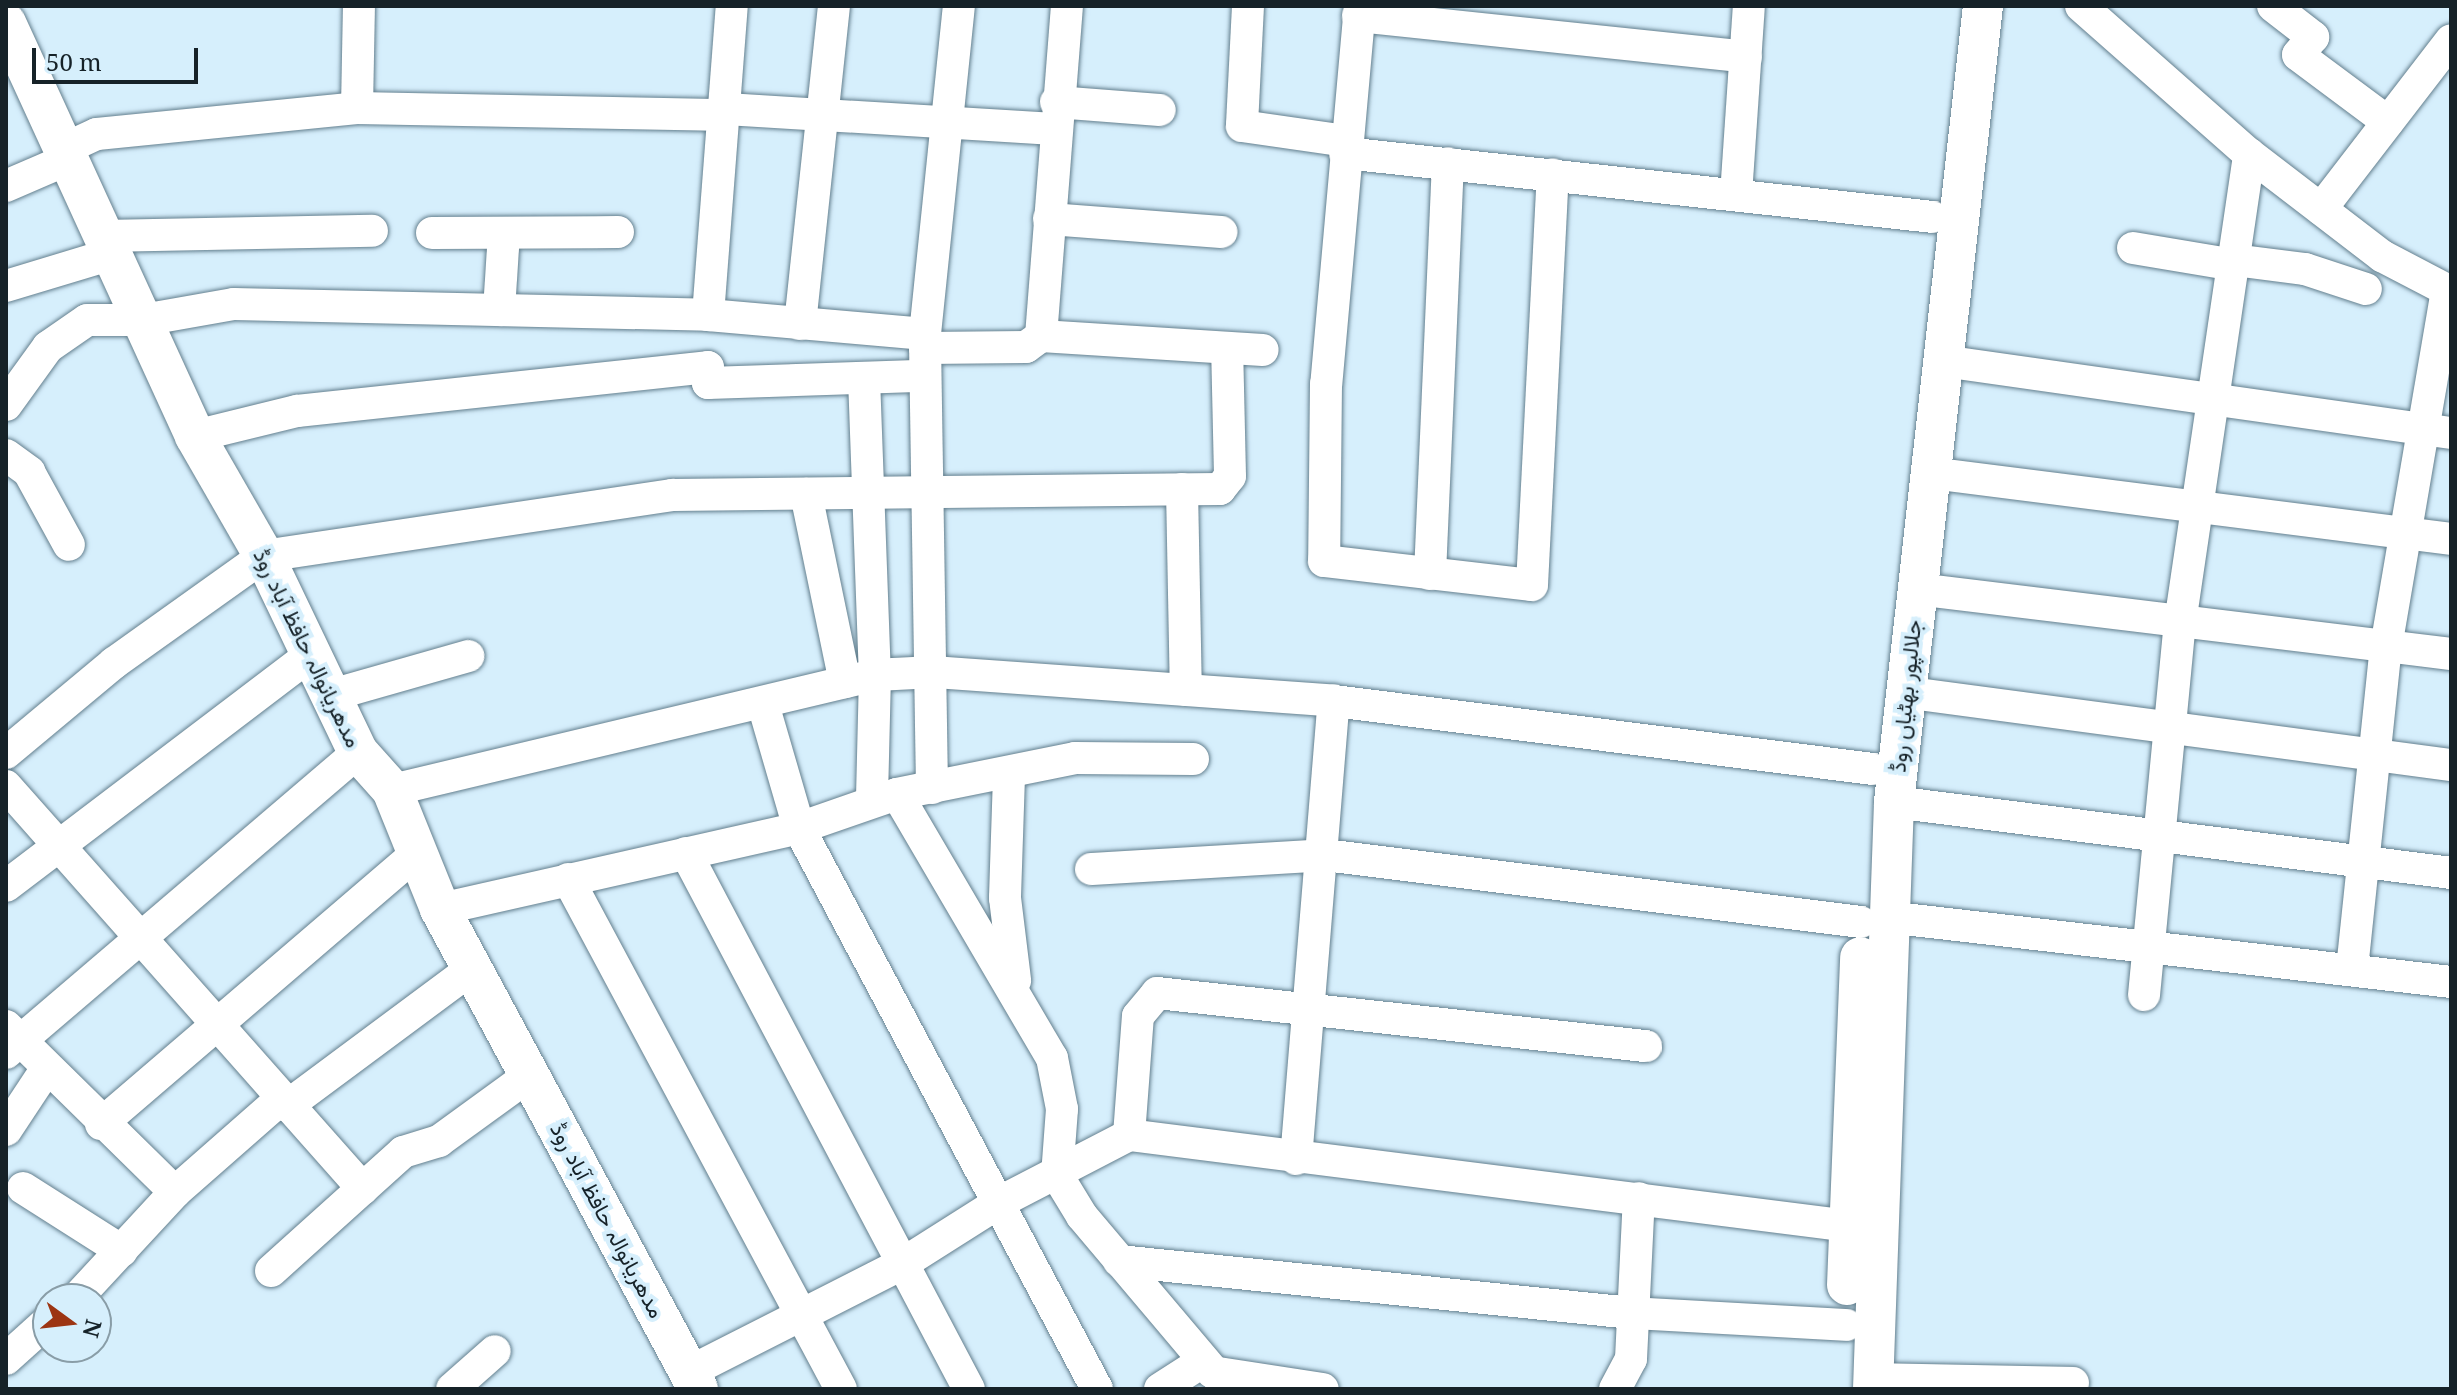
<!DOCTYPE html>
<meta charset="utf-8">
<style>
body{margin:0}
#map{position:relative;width:2457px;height:1395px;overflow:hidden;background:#d6effc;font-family:"Noto Serif",Vazirmatn,serif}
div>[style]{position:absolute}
.roads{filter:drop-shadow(0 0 2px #637f8e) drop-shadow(0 0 2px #637f8e)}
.minor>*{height:32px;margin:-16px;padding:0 16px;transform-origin:16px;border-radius:16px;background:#fff}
.major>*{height:40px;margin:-20px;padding:0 20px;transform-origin:20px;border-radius:20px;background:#fff}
span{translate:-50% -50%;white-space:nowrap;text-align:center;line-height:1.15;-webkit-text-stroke:8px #d6effc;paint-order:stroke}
.street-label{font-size:22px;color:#162228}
.frame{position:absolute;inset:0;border:8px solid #162228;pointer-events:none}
.north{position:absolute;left:32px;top:1283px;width:80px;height:80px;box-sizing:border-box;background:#d6effc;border:2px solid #899da7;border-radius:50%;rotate:105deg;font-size:22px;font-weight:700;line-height:32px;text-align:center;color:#162228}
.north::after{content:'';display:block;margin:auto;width:28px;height:36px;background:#9c3513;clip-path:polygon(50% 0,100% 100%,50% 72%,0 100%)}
.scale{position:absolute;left:32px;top:48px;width:166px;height:36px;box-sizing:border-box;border:4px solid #162228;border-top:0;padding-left:10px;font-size:24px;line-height:28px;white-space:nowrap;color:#162228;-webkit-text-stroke:6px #d6effc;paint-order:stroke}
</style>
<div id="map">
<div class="roads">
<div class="minor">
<div style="left:1248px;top:6px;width:120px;rotate:92.9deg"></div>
<div style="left:1242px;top:126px;width:105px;rotate:8.2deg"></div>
<div style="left:1360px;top:6px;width:380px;rotate:95.1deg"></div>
<div style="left:1326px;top:384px;width:177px;rotate:90.6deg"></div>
<div style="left:1324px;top:561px;width:209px;rotate:6.6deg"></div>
<div style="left:1532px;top:585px;width:411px;rotate:-87.1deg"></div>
<div style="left:2081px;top:6px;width:224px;rotate:41.4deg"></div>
<div style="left:2249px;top:154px;width:168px;rotate:37.5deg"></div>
<div style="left:2382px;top:256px;width:78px;rotate:27.6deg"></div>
<div style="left:2273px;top:6px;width:51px;rotate:37.8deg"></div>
<div style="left:2313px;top:37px;width:23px;rotate:130deg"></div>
<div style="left:2298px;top:55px;width:112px;rotate:36.7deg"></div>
<div style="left:1358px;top:16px;width:390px;rotate:6deg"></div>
<div style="left:1056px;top:102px;width:104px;rotate:4.4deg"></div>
<div style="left:357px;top:108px;width:102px;rotate:-88.9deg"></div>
<div style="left:62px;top:150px;width:38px;rotate:-25deg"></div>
<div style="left:97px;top:134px;width:261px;rotate:-5.7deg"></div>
<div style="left:357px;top:108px;width:358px;rotate:1.1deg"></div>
<div style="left:715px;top:115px;width:13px;rotate:-29deg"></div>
<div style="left:726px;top:109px;width:329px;rotate:3.5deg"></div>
<div style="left:1345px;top:153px;width:591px;rotate:6.21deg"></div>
<div style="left:6px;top:186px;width:65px;rotate:-23.4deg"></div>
<div style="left:1736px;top:195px;width:189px;rotate:-86.1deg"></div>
<div style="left:2321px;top:209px;width:213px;rotate:-52.4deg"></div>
<div style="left:1049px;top:219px;width:173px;rotate:4.3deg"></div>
<div style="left:432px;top:233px;width:186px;rotate:-0.3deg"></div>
<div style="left:103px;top:236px;width:269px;rotate:-1.1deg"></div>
<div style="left:2133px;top:248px;width:103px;rotate:9.5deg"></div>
<div style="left:2234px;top:260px;width:72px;rotate:7.2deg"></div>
<div style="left:2305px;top:269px;width:64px;rotate:18.2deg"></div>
<div style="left:6px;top:286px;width:111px;rotate:-16.8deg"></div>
<div style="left:499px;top:310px;width:77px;rotate:-86.3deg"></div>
<div style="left:708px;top:315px;width:310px;rotate:-85.6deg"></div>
<div style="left:800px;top:324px;width:320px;rotate:-83.9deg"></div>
<div style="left:1041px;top:336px;width:222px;rotate:3.6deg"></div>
<div style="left:925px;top:348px;width:101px;rotate:-0.6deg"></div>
<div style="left:1026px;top:347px;width:19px;rotate:-36deg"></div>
<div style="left:1041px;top:336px;width:331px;rotate:-85.5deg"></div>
<div style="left:1943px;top:361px;width:513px;rotate:8.07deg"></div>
<div style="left:864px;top:378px;width:297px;rotate:87.9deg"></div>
<div style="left:875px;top:675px;width:125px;rotate:91.4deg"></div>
<div style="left:6px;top:405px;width:72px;rotate:-54.1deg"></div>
<div style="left:48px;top:347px;width:47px;rotate:-34.7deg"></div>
<div style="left:87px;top:320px;width:56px"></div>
<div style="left:143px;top:320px;width:92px;rotate:-10deg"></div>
<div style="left:234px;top:304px;width:474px;rotate:1.3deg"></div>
<div style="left:708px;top:315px;width:218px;rotate:5deg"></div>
<div style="left:195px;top:436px;width:105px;rotate:-13.8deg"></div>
<div style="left:297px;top:411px;width:413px;rotate:-6.1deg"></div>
<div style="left:708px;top:367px;width:16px;rotate:90deg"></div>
<div style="left:708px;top:383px;width:216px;rotate:-1.9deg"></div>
<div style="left:6px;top:455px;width:29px;rotate:36deg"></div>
<div style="left:29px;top:472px;width:83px;rotate:61.3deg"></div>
<div style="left:1931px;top:473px;width:524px;rotate:7.23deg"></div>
<div style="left:1182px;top:489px;width:201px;rotate:88.9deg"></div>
<div style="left:806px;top:494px;width:192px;rotate:78.3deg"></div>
<div style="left:1430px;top:574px;width:411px;rotate:-87.5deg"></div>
<div style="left:1917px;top:589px;width:538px;rotate:6.94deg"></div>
<div style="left:1903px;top:692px;width:553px;rotate:7.59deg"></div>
<div style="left:328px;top:696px;width:146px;rotate:-15.9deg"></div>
<div style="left:763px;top:704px;width:129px;rotate:73.8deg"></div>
<div style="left:799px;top:828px;width:635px;rotate:62.02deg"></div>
<div style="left:6px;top:753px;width:141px;rotate:-39.8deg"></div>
<div style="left:114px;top:663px;width:184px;rotate:-35.5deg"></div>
<div style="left:264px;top:556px;width:413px;rotate:-8.5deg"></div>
<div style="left:672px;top:495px;width:548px;rotate:-0.63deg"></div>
<div style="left:1220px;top:489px;width:16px;rotate:-52deg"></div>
<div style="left:1230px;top:476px;width:128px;rotate:-91.3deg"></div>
<div style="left:1009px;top:776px;width:122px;rotate:91.9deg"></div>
<div style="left:1005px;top:898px;width:83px;rotate:83deg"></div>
<div style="left:6px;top:786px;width:538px;rotate:48.46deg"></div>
<div style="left:932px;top:788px;width:454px;rotate:-90.9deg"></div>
<div style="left:925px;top:334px;width:330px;rotate:-84.1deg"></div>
<div style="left:392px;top:790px;width:497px;rotate:-13.4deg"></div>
<div style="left:875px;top:675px;width:59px;rotate:-2.9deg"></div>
<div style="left:934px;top:672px;width:401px;rotate:4.1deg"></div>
<div style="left:1334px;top:701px;width:543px;rotate:7.19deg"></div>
<div style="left:897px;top:794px;width:306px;rotate:59.6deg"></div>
<div style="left:1052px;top:1058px;width:52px;rotate:78.9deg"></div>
<div style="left:1062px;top:1109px;width:66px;rotate:94.3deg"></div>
<div style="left:1057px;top:1175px;width:48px;rotate:58.6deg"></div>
<div style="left:1082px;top:1216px;width:226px;rotate:49.8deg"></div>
<div style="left:1894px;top:802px;width:562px;rotate:7.26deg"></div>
<div style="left:686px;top:853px;width:606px;rotate:62.17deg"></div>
<div style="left:1091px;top:869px;width:234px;rotate:-3.4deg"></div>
<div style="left:1325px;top:855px;width:540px;rotate:7.13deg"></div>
<div style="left:568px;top:879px;width:578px;rotate:61.84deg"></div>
<div style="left:6px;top:886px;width:379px;rotate:-37.2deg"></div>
<div style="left:440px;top:909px;width:368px;rotate:-12.7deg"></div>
<div style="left:799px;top:828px;width:104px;rotate:-19.1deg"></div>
<div style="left:897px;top:794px;width:182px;rotate:-11.4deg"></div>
<div style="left:1075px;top:758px;width:118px;rotate:0.5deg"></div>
<div style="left:1887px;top:917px;width:568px;rotate:6.57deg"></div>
<div style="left:2352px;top:969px;width:324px;rotate:-84deg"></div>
<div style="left:2386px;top:647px;width:361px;rotate:-80.3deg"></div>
<div style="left:2144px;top:995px;width:374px;rotate:-84.5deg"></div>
<div style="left:2180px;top:623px;width:474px;rotate:-81.6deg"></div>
<div style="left:6px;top:1026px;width:237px;rotate:44.5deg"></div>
<div style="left:6px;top:1053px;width:463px;rotate:-40.5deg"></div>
<div style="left:287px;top:1106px;width:232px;rotate:-36.6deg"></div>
<div style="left:101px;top:1124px;width:415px;rotate:-40.6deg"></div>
<div style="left:6px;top:1130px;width:71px;rotate:-56.5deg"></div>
<div style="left:1129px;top:1135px;width:119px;rotate:-85.7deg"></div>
<div style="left:1138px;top:1016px;width:30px;rotate:-50deg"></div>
<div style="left:1157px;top:993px;width:492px;rotate:6.2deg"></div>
<div style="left:1296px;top:1159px;width:460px;rotate:-85.3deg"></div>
<div style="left:23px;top:1188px;width:117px;rotate:32.5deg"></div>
<div style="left:1119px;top:1261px;width:516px;rotate:5.79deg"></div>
<div style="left:1632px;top:1313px;width:215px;rotate:3.2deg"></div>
<div style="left:271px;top:1271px;width:178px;rotate:-42deg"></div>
<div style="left:403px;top:1152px;width:38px;rotate:-17deg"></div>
<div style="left:439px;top:1141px;width:112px;rotate:-36deg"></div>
<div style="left:76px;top:1299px;width:146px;rotate:-47.2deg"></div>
<div style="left:175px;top:1192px;width:141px;rotate:-41.3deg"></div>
<div style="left:6px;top:1359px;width:57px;rotate:-42.1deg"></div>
<div style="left:689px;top:1372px;width:239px;rotate:-26.9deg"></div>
<div style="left:902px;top:1264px;width:114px;rotate:-32.4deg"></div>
<div style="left:998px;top:1203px;width:148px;rotate:-27.4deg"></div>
<div style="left:1129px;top:1135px;width:725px;rotate:7.21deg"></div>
<div style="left:1212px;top:1372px;width:112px;rotate:8.7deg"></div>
<div style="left:1873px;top:1379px;width:200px;rotate:1.1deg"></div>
<div style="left:452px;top:1389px;width:57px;rotate:-41.5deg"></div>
<div style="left:1160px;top:1389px;width:50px;rotate:-32.7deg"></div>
<div style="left:1615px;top:1389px;width:34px;rotate:-62deg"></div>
<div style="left:1631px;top:1359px;width:161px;rotate:-87.2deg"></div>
</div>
<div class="major">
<div style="left:6px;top:23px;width:454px;rotate:65.4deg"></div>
<div style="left:195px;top:436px;width:138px;rotate:60.1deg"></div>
<div style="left:264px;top:556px;width:217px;rotate:64.4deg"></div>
<div style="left:358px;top:752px;width:51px;rotate:48.2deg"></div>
<div style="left:392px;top:790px;width:128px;rotate:68deg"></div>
<div style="left:440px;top:909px;width:545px;rotate:61.74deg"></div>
<div style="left:1847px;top:1285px;width:328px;rotate:-87.7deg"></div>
<div style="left:1873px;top:1389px;width:587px;rotate:-87.95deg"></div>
<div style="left:1894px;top:802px;width:801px;rotate:-83.62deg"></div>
</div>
</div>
<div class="street-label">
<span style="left:308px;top:648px;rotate:64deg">مدھریانوالہ حافظ آباد روڈ</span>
<span style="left:1905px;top:696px;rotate:-84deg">جلالپور بھٹیاں روڈ</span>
<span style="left:608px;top:1220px;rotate:62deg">مدھریانوالہ حافظ آباد روڈ</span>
</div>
<div class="frame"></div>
<div class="north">N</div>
<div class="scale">50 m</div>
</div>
